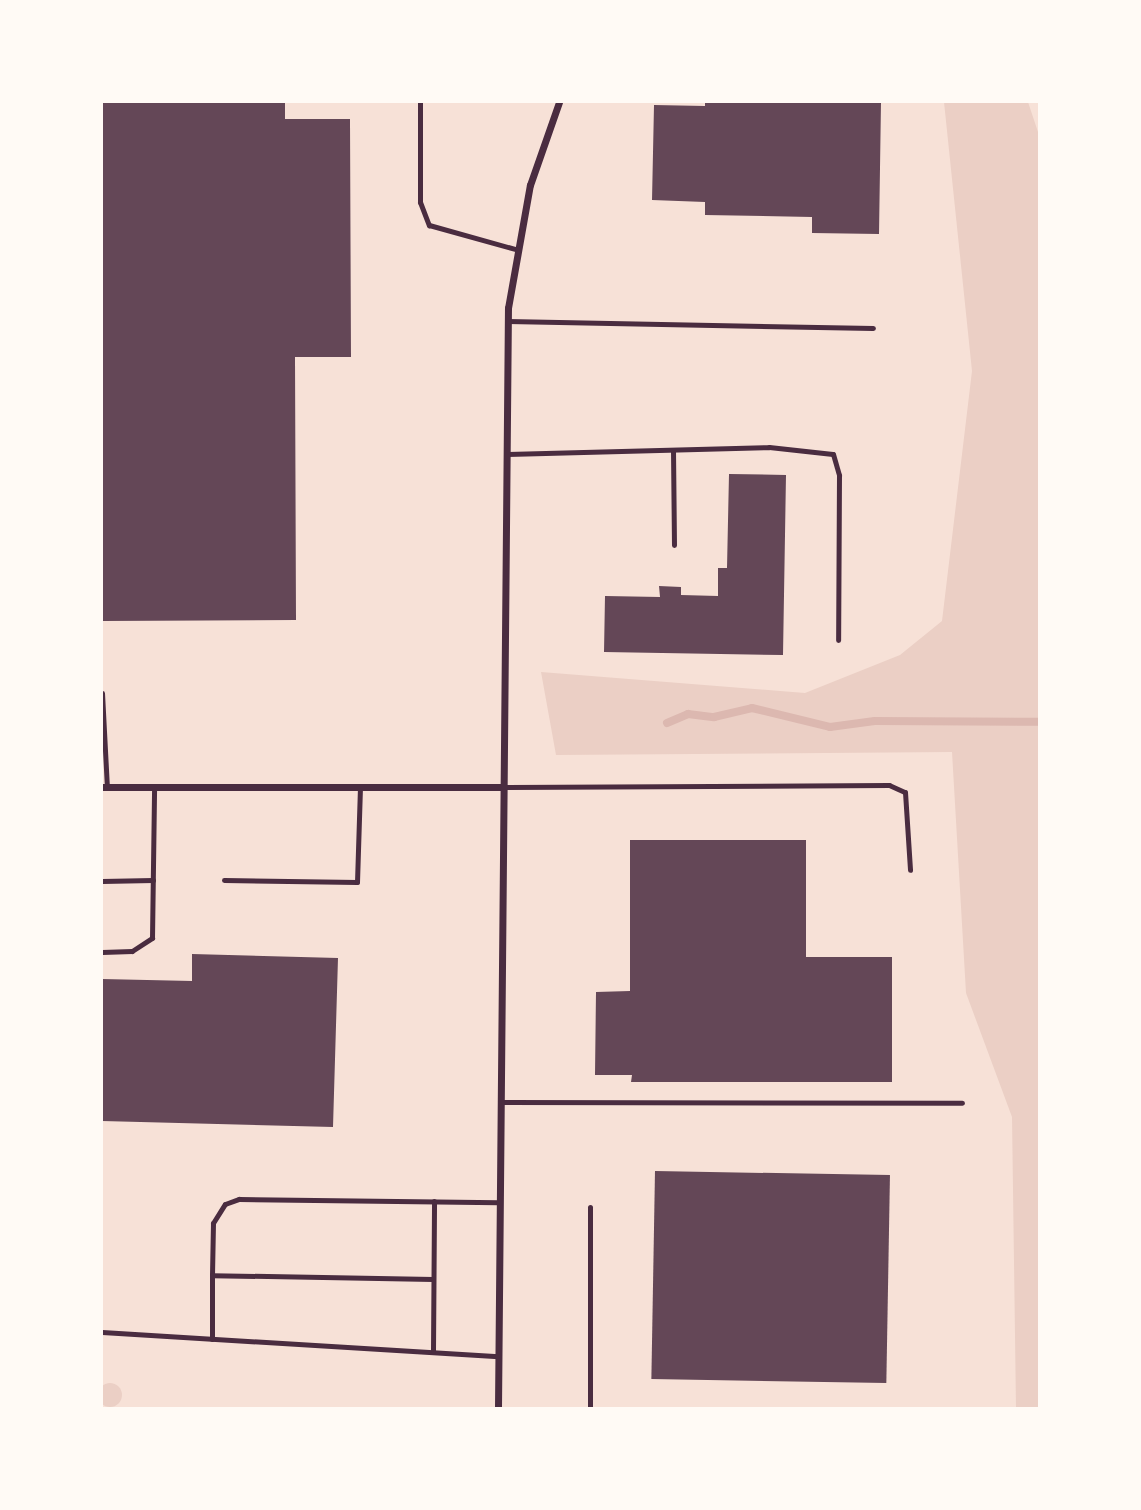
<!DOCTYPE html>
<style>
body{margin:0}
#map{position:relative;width:1141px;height:1510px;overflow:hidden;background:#f7e1d7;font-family:"Public Sans",sans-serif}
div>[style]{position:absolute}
.green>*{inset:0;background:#ebcfc5}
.round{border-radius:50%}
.stream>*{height:8px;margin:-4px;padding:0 4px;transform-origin:4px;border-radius:4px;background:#dcb8b0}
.building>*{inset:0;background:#644757;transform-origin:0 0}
.service>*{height:5px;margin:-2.5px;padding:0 2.5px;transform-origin:2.5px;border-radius:2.5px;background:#4a2c40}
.minor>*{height:7px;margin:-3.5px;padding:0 3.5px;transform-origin:3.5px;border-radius:3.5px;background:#4a2c40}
span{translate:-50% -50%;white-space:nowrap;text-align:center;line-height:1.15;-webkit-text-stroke:7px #fffaf5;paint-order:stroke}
.frame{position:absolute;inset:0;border:103px solid #fffaf5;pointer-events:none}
</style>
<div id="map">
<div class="green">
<div style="clip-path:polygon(944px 102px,1028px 102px,1039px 135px,1039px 1408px,1016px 1408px,1012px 1117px,966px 993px,952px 752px,556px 755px,541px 672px,805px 693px,900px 655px,942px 621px,972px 371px)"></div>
<div class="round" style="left:98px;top:1383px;width:24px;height:24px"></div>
</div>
<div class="stream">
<div style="left:667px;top:723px;width:23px;rotate:-23deg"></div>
<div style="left:688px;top:714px;width:26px;rotate:7deg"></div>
<div style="left:714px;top:717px;width:39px;rotate:-13deg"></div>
<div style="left:752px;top:708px;width:80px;rotate:13.7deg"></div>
<div style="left:830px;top:727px;width:45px;rotate:-7.6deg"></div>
<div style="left:875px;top:721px;width:165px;rotate:0.3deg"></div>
</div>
<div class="building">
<div style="clip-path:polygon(102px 102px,285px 102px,285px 119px,350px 119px,351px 357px,295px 357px,296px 620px,102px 621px)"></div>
<div style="clip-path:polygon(705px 102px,881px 102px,879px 234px,812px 233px,812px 217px,705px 215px,705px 202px,652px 200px,654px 105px,705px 106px)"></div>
<div style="clip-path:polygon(729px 474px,786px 475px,783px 655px,604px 652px,605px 596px,660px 597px,659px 586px,681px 587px,681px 595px,718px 596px,718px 568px,727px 568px)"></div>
<div style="clip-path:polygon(630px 840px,806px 840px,806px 957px,892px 957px,892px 1082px,631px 1082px,632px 1075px,595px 1075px,596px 992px,630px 991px)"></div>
<div style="clip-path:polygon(192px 954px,338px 958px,333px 1127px,102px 1121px,102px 979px,192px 981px)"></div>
<div style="left:655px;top:1171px;width:235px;height:208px;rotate:1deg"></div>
</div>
<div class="service">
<div style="left:420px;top:102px;width:100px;rotate:90deg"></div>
<div style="left:420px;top:202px;width:25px;rotate:69deg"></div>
<div style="left:429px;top:225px;width:89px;rotate:15.6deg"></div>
<div style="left:507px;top:321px;width:366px;rotate:1.1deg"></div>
<div style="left:673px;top:450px;width:95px;rotate:89.4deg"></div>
<div style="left:507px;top:454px;width:262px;rotate:-1.5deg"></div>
<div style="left:769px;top:447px;width:64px;rotate:6.2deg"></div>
<div style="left:833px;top:454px;width:22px;rotate:74deg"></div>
<div style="left:839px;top:475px;width:165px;rotate:90.3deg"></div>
<div style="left:102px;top:693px;width:94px;rotate:87deg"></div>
<div style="left:502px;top:787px;width:387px;rotate:-0.3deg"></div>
<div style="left:889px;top:785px;width:17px;rotate:24deg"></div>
<div style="left:905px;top:792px;width:78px;rotate:86.3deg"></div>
<div style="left:224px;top:880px;width:133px;rotate:0.9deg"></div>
<div style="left:357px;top:882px;width:95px;rotate:-88.2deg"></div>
<div style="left:102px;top:881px;width:51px;rotate:-1.1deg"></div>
<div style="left:102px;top:952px;width:30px;rotate:-2deg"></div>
<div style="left:132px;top:951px;width:24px;rotate:-33deg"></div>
<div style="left:152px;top:938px;width:151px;rotate:-89.2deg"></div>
<div style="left:500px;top:1102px;width:462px;rotate:0.1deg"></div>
<div style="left:433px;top:1279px;width:221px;rotate:-179deg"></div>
<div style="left:212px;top:1275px;width:52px;rotate:-88.9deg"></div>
<div style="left:213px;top:1223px;width:22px;rotate:-58deg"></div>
<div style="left:225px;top:1204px;width:15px;rotate:-20deg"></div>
<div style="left:239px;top:1199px;width:259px;rotate:0.7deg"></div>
<div style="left:102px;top:1332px;width:397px;rotate:3.5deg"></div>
<div style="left:212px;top:1339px;width:64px;rotate:-90deg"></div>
<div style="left:433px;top:1351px;width:150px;rotate:-89.6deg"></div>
<div style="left:590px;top:1408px;width:201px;rotate:-90deg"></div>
</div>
<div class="minor">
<div style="left:102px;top:787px;width:400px"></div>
<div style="left:498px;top:1408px;width:1100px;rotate:-89.48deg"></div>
<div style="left:508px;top:308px;width:125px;rotate:-79.9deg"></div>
<div style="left:530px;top:185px;width:88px;rotate:-70.7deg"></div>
</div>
<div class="frame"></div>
</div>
